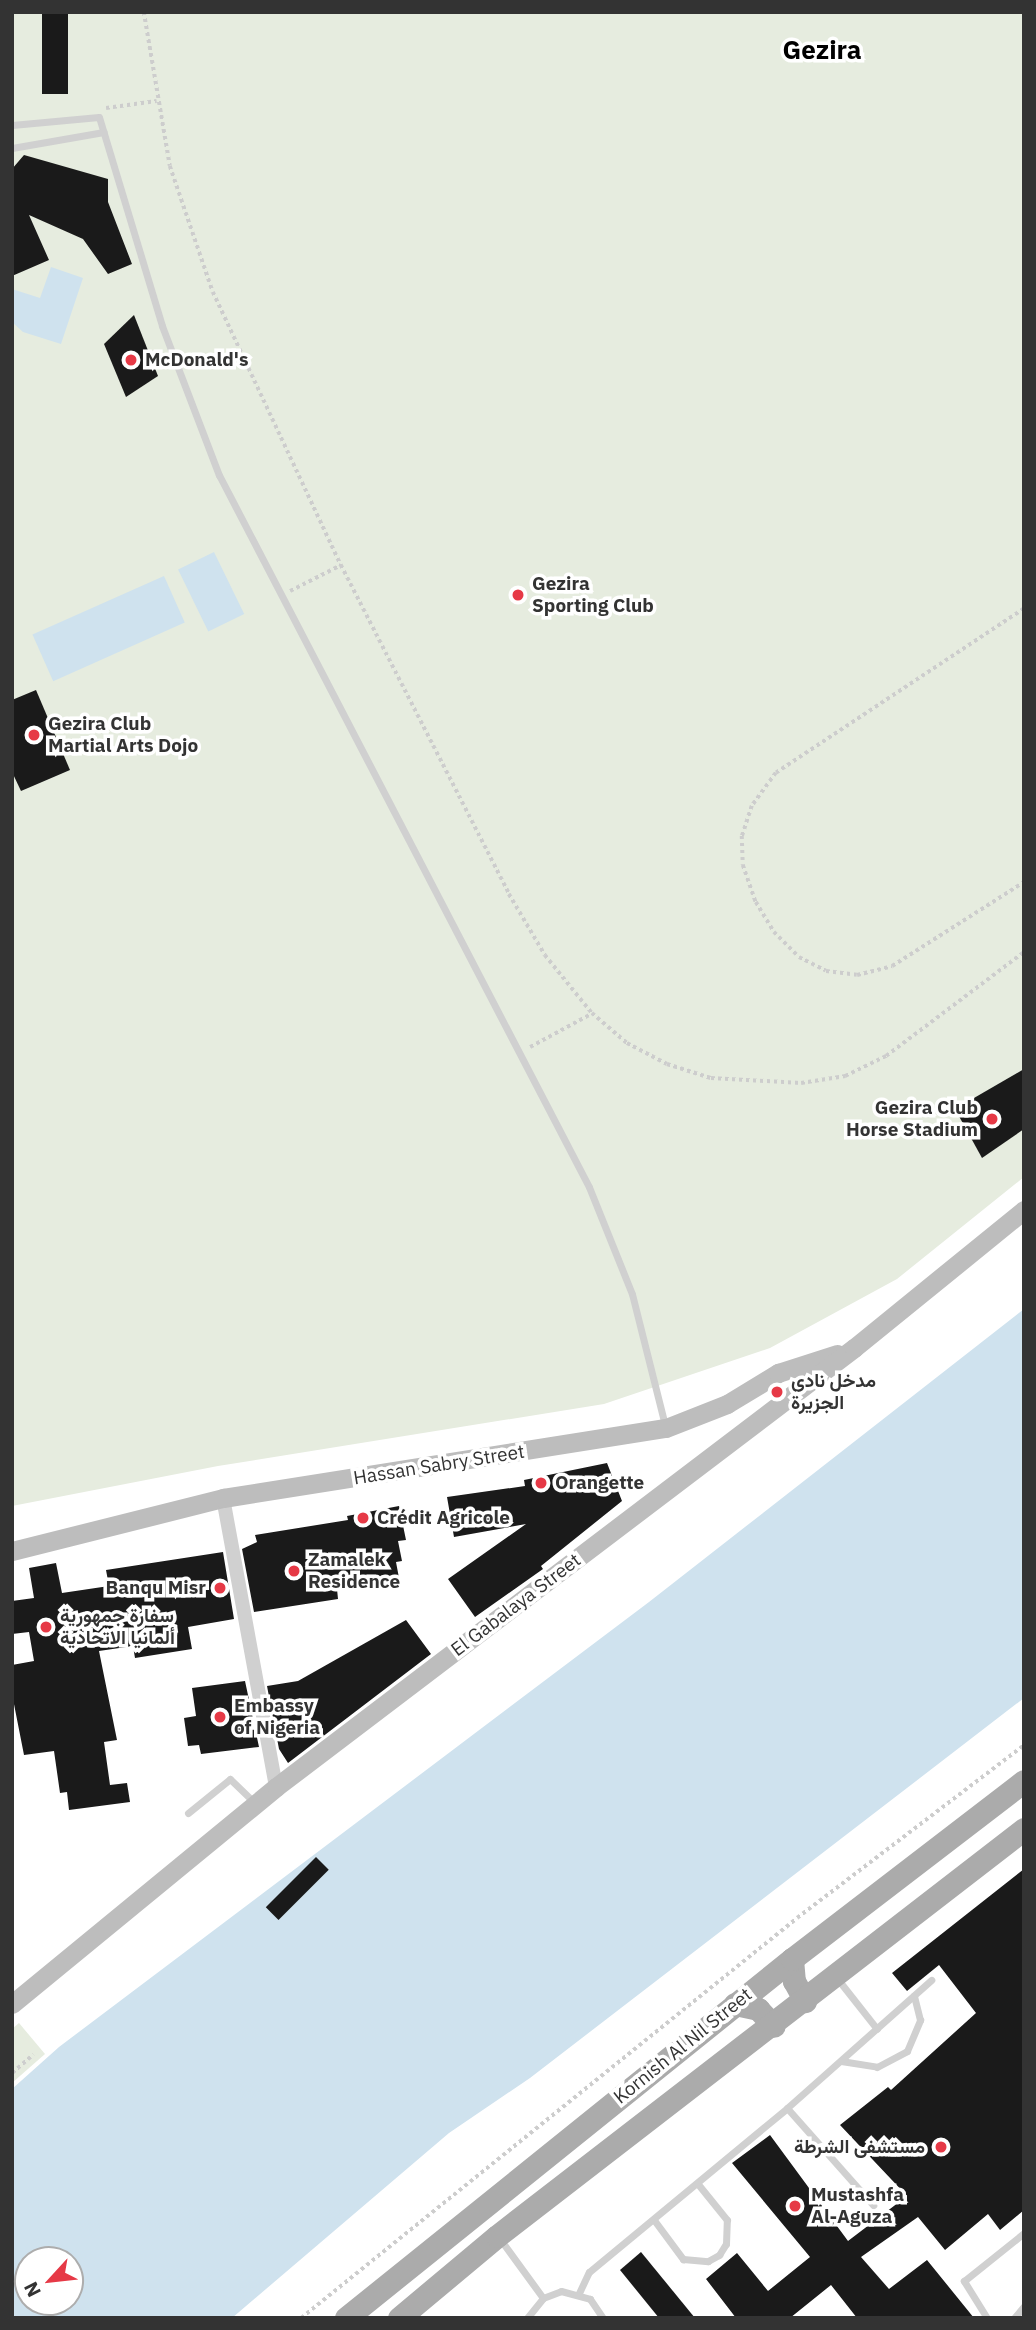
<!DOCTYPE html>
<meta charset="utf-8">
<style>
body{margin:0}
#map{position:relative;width:1036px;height:2330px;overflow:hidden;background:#fff;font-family:"IBM Plex Sans",Vazirmatn,sans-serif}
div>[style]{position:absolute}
.green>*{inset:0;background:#e6ecdf}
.water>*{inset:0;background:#cfe2ee;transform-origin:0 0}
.building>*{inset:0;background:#1a1a1a;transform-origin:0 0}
.path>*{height:3.5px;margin-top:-1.75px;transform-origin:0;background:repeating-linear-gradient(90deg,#cdcdcd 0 3.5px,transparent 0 7px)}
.lane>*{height:7px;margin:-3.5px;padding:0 3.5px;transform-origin:3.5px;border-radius:3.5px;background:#d0d0d0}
.street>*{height:14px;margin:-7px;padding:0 7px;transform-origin:7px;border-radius:7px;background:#d0d0d0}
.secondary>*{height:19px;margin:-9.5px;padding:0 9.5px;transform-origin:9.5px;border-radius:9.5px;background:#bdbdbd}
.primary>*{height:23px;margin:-11.5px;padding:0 11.5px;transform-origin:11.5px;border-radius:11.5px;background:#ababab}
.dots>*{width:19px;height:19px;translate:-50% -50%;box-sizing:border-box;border:4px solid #fff;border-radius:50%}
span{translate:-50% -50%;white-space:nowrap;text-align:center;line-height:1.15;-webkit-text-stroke:7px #fff;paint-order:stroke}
.poi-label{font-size:19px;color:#333;font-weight:700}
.left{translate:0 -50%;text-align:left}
.right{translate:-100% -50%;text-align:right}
.street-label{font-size:19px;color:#333}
.district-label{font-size:26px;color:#000;font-weight:700}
.frame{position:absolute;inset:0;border:14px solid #333;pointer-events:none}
.north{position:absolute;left:14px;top:2246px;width:70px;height:70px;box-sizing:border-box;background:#fff;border:2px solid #adadad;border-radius:50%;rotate:243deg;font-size:19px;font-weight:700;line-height:28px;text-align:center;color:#333}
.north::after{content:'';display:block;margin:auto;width:24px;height:32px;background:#e63946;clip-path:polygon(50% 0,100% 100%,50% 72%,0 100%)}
</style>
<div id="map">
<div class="green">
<div style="clip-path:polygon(12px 12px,1024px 12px,1024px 1177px,897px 1279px,770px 1348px,604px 1404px,218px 1466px,12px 1506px)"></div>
<div style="clip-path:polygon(19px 2023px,45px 2054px,12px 2083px,12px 2029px)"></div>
</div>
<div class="water">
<div style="clip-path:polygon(51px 267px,83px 278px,61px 344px,23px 332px,12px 322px,12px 289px,40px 298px)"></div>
<div style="left:214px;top:552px;width:69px;height:40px;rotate:64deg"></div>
<div style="left:164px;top:576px;width:51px;height:144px;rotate:66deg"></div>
<div style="clip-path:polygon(evenodd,1024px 1309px,1024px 1698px,530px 2078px,449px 2133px,232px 2318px,12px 2318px,12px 2089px,59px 2047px,649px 1602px,1024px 1309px,28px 2260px,70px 2260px,70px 2302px,28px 2302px,28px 2260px)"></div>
</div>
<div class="building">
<div style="left:42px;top:12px;width:26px;height:82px"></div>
<div style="clip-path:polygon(24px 155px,108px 179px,108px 202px,132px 264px,108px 274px,83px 239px,29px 215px,49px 260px,12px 276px,12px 169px)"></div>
<div style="clip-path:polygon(134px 315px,158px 376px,126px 397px,104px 344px)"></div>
<div style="clip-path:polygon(36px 690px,70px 770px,21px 791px,12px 772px,12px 700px)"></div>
<div style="clip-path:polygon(1024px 1069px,1024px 1129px,982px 1158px,955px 1109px)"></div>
<div style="clip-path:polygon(607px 1463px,622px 1501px,541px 1566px,543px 1569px,475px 1617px,448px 1579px,526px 1524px,454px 1537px,447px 1497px,525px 1486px,524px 1480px)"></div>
<div style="clip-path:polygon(399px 1506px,406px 1540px,398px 1541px,402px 1561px,396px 1562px,399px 1578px,337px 1589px,338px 1599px,254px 1612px,242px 1549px,257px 1542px,255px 1535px,348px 1520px,347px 1516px)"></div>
<div style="clip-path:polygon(223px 1552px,234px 1619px,188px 1627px,192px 1649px,135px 1658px,133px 1646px,99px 1651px,117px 1740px,104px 1742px,110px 1785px,127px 1783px,130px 1802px,69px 1810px,67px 1792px,60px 1793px,54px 1751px,24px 1755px,12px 1694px,12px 1665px,34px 1661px,29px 1632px,12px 1634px,12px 1601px,34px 1598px,29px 1568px,56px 1563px,62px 1593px,109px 1586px,106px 1570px)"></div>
<div style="clip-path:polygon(406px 1620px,431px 1654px,288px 1763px,279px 1749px,267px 1686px,298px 1681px)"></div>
<div style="clip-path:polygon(245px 1681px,259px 1747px,201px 1754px,199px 1745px,188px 1746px,184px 1718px,196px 1716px,192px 1688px)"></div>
<div style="left:316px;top:1857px;width:18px;height:71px;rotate:45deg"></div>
<div style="clip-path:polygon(1024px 1869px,1024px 2210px,1000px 2230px,988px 2214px,945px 2250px,918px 2217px,861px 2257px,889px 2289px,927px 2260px,974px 2318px,857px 2318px,831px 2285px,790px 2318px,736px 2318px,706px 2279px,737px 2253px,768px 2291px,810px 2257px,732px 2163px,770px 2135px,848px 2241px,907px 2196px,840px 2125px,888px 2087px,891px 2090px,976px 2013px,939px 1965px,907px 1991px,892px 1973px)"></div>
<div style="clip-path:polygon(641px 2252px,695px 2318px,659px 2318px,620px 2270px)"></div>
</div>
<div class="path">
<div style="left:144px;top:12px;width:156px;rotate:80.4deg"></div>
<div style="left:170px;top:166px;width:133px;rotate:71.2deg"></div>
<div style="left:213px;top:292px;width:302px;rotate:64.9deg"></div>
<div style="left:341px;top:565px;width:369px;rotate:62.9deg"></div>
<div style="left:509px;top:894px;width:71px;rotate:59.5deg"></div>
<div style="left:545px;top:955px;width:75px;rotate:51deg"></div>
<div style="left:592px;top:1013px;width:46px;rotate:40.6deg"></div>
<div style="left:627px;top:1043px;width:45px;rotate:27.7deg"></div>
<div style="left:667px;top:1064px;width:46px;rotate:17.7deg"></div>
<div style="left:711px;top:1078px;width:90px;rotate:3.2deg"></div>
<div style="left:801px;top:1083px;width:45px;rotate:-9deg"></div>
<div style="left:845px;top:1076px;width:46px;rotate:-26deg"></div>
<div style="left:886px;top:1056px;width:173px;rotate:-37deg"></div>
<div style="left:106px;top:108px;width:51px;rotate:-7.8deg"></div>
<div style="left:290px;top:591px;width:57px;rotate:-27deg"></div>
<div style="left:1024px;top:609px;width:297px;rotate:146.5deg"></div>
<div style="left:776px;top:773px;width:41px;rotate:126deg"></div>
<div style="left:752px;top:806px;width:32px;rotate:108deg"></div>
<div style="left:742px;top:836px;width:29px;rotate:88deg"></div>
<div style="left:743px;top:865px;width:39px;rotate:71deg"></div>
<div style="left:756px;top:902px;width:35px;rotate:59deg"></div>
<div style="left:774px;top:932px;width:35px;rotate:45deg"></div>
<div style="left:799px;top:957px;width:30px;rotate:27deg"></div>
<div style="left:826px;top:971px;width:31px;rotate:7deg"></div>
<div style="left:857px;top:975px;width:36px;rotate:-14deg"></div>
<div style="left:892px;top:966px;width:156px;rotate:-32.5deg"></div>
<div style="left:530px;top:1047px;width:69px;rotate:-28.4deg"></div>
<div style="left:12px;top:2073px;width:28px;rotate:-41deg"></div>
<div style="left:301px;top:2318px;width:637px;rotate:-38.88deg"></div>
<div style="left:797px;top:1918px;width:285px;rotate:-37.3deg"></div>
</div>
<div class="lane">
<div style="left:12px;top:125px;width:87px;rotate:-5.3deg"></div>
<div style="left:99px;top:117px;width:218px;rotate:73.2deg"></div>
<div style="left:162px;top:326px;width:160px;rotate:69.1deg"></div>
<div style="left:219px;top:475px;width:802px;rotate:62.54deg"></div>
<div style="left:589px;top:1187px;width:115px;rotate:68.1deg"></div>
<div style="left:632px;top:1294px;width:135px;rotate:75.9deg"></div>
<div style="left:12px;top:148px;width:93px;rotate:-9.9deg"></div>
<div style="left:188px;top:1813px;width:54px;rotate:-39deg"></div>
<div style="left:230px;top:1779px;width:35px;rotate:44deg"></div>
<div style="left:836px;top:1977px;width:66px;rotate:51.7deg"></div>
<div style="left:841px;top:2061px;width:36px;rotate:9deg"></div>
<div style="left:877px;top:2067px;width:34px;rotate:-28deg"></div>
<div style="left:907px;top:2051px;width:34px;rotate:-67deg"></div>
<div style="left:920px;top:2020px;width:25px;rotate:-104deg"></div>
<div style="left:787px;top:2108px;width:130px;rotate:48.4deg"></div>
<div style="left:654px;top:2220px;width:49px;rotate:53.4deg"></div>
<div style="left:683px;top:2259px;width:25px;rotate:5deg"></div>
<div style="left:708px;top:2261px;width:13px;rotate:-29deg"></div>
<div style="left:719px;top:2255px;width:13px;rotate:-58deg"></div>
<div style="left:726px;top:2244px;width:24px;rotate:-88deg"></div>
<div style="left:727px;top:2220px;width:46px;rotate:-128.9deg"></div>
<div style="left:500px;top:2239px;width:73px;rotate:53.9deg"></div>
<div style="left:579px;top:2293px;width:23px;rotate:-65deg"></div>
<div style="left:589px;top:2272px;width:257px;rotate:-39.6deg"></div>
<div style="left:787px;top:2108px;width:193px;rotate:-41.6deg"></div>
<div style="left:527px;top:2318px;width:26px;rotate:-51deg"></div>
<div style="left:543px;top:2298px;width:19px;rotate:-21deg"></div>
<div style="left:561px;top:2291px;width:30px;rotate:15deg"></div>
<div style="left:590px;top:2299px;width:23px;rotate:56deg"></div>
<div style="left:987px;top:2318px;width:44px;rotate:-121.9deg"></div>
<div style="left:964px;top:2281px;width:77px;rotate:-38.7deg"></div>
<div style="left:1014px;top:2318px;width:16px;rotate:-50deg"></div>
</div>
<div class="street">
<div style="left:223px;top:1498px;width:294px;rotate:79.6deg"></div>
</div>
<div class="secondary">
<div style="left:12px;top:1551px;width:218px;rotate:-14.1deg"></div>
<div style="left:223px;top:1498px;width:448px;rotate:-9deg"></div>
<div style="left:666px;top:1428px;width:66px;rotate:-21.5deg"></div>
<div style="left:727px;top:1404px;width:60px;rotate:-31.3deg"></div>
<div style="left:778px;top:1373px;width:62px;rotate:-17.9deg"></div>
<div style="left:12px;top:2004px;width:342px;rotate:-39.4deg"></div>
<div style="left:276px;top:1787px;width:726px;rotate:-37.22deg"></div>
<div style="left:854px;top:1348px;width:219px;rotate:-39.1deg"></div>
</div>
<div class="primary">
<div style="left:792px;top:1959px;width:22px;rotate:85deg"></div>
<div style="left:794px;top:1981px;width:23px;rotate:61deg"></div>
<div style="left:735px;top:2004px;width:24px;rotate:12deg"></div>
<div style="left:758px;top:2009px;width:23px;rotate:47deg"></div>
<div style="left:346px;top:2318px;width:573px;rotate:-38.83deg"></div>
<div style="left:792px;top:1959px;width:292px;rotate:-37.5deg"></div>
<div style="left:399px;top:2318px;width:128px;rotate:-39.9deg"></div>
<div style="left:497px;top:2236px;width:666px;rotate:-37.68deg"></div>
</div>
<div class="dots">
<div style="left:131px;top:360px;background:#e63946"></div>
<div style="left:518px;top:595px;background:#e63946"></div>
<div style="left:34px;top:735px;background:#e63946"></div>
<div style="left:992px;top:1119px;background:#e63946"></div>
<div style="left:777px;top:1392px;background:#e63946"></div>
<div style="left:541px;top:1483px;background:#e63946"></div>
<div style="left:363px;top:1518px;background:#e63946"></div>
<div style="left:294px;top:1571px;background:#e63946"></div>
<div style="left:220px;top:1588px;background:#e63946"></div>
<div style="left:46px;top:1627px;background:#e63946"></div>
<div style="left:220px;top:1717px;background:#e63946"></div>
<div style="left:941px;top:2147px;background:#e63946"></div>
<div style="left:795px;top:2206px;background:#e63946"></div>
</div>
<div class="poi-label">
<span class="left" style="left:145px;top:360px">McDonald's</span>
<span class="left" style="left:532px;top:595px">Gezira<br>Sporting Club</span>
<span class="left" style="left:48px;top:735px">Gezira Club<br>Martial Arts Dojo</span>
<span class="right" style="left:978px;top:1119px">Gezira Club<br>Horse Stadium</span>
<span class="left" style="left:791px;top:1392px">مدخل نادى<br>الجزيرة</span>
<span class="left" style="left:555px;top:1483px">Orangette</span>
<span class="left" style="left:377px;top:1518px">Crédit Agricole</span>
<span class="left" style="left:308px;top:1571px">Zamalek<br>Residence</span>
<span class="right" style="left:206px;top:1588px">Banqu Misr</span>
<span class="left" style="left:60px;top:1627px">سفارة جمهورية<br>ألمانيا الاتحادية</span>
<span class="left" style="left:234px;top:1717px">Embassy<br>of Nigeria</span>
<span class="right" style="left:925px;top:2147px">مستشفى الشرطة</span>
<span class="left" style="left:811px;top:2206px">Mustashfa<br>Al-Aguza</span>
</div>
<div class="street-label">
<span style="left:439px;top:1465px;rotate:-9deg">Hassan Sabry Street</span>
<span style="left:516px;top:1605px;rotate:-37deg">El Gabalaya Street</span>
<span style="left:683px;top:2046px;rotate:-39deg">Kornish Al Nil Street</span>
</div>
<div class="district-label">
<span style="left:822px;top:50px">Gezira</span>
</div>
<div class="frame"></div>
<div class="north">N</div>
</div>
